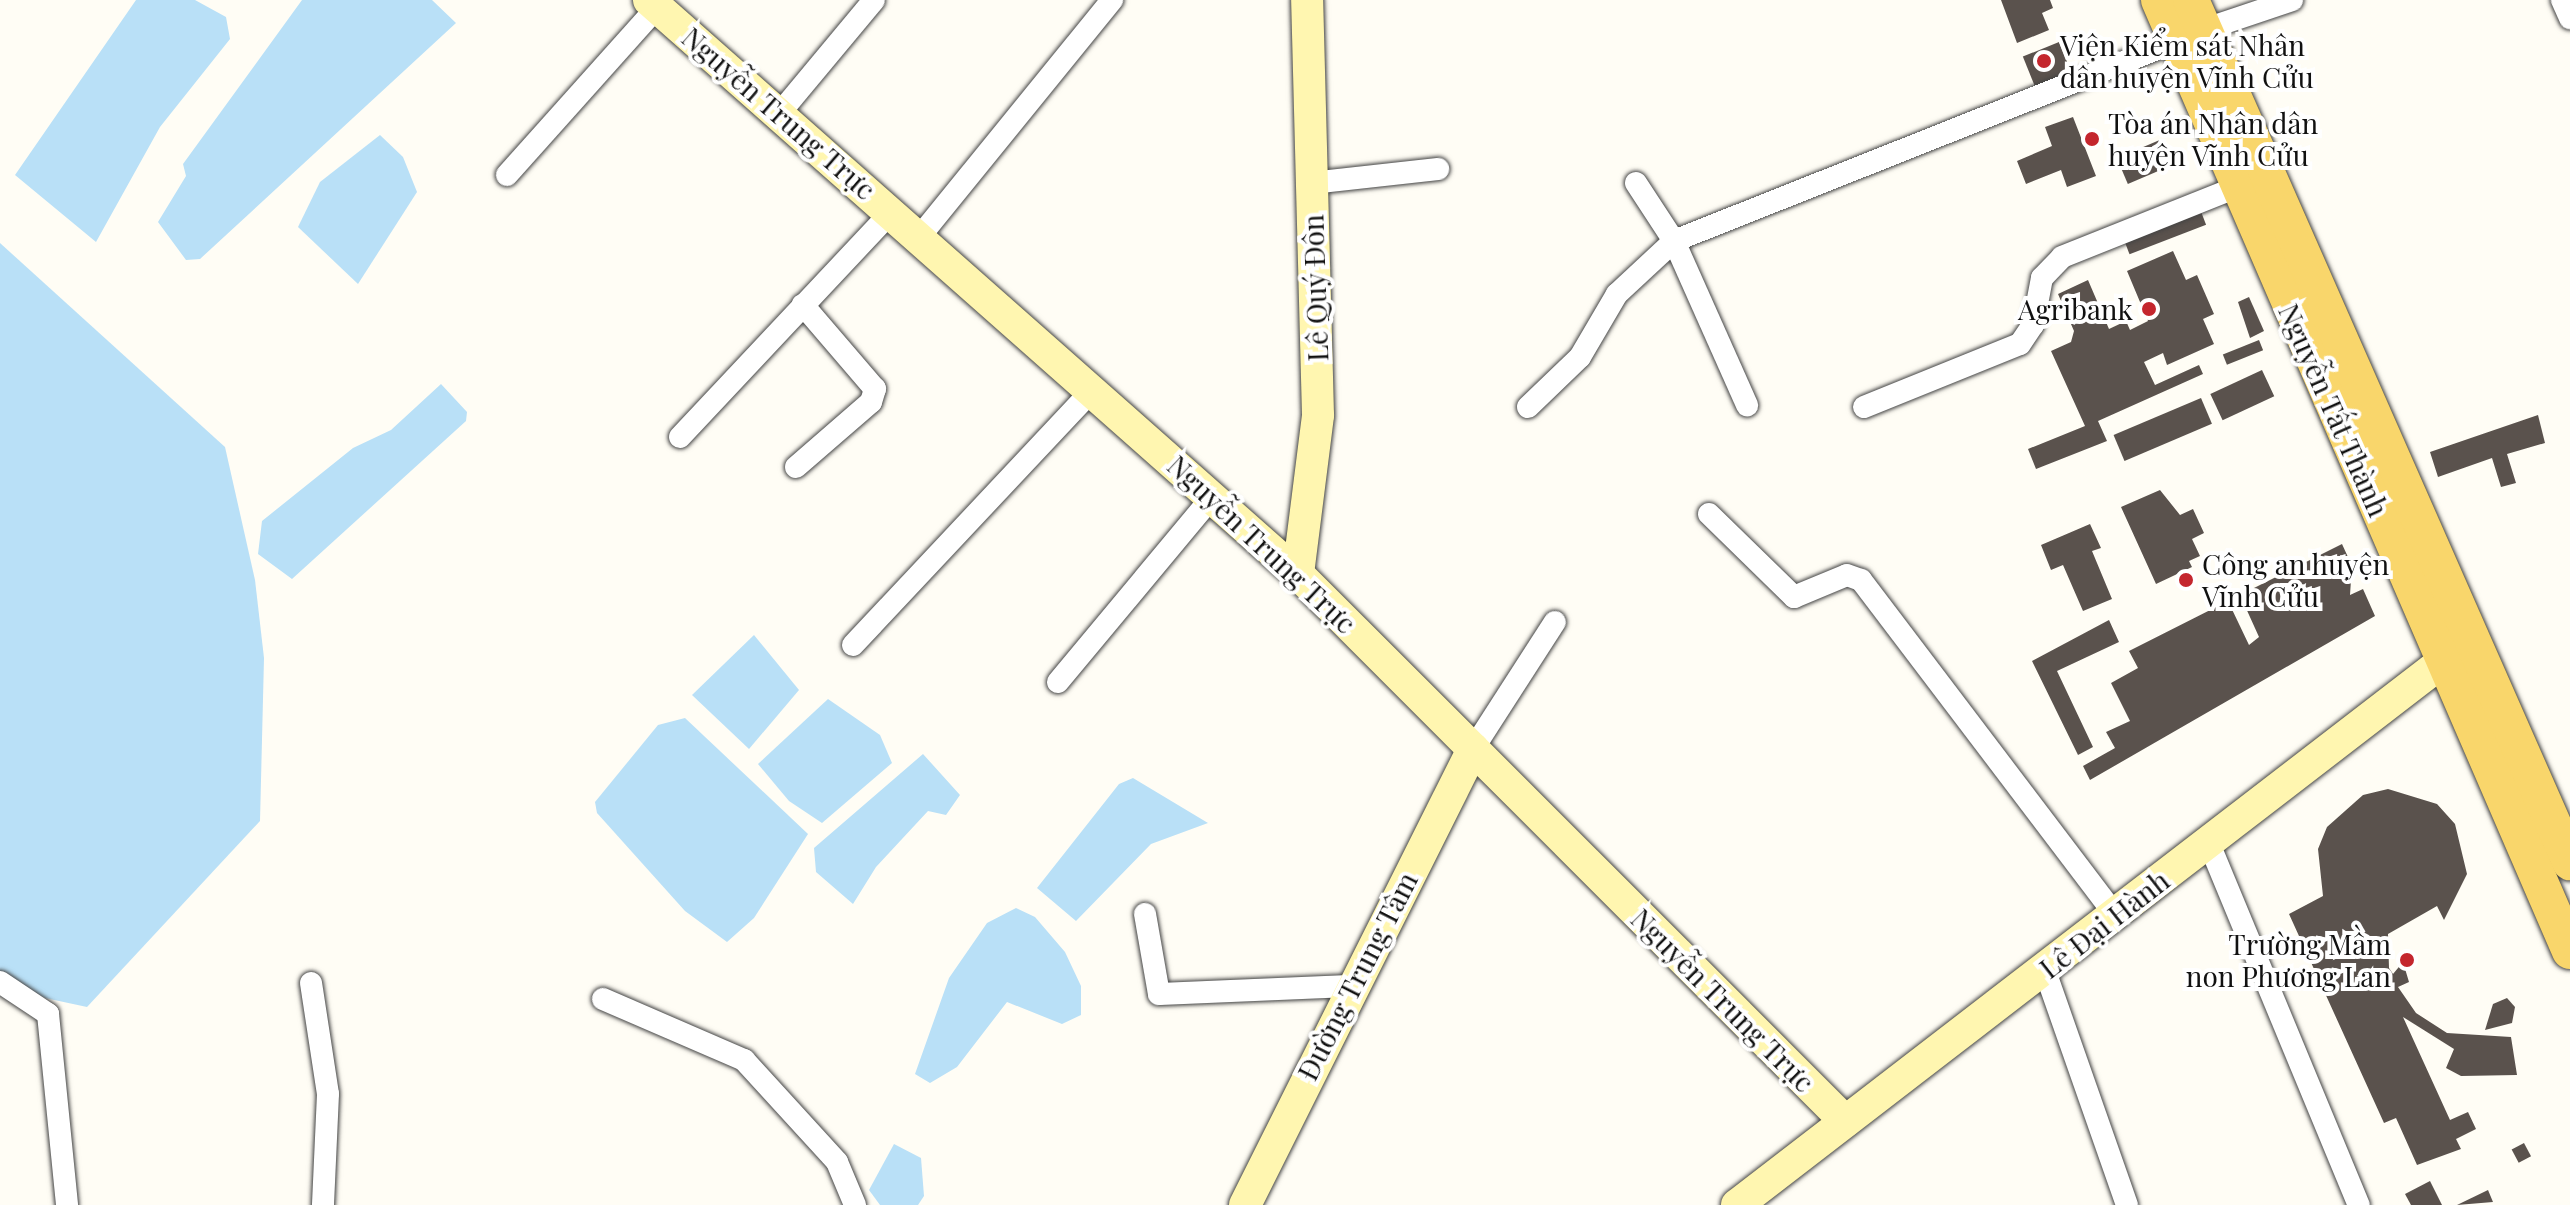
<!DOCTYPE html>
<meta charset="utf-8">
<style>
body{margin:0}
#map{position:relative;width:2570px;height:1205px;overflow:hidden;background:#fffdf5;font-family:"Playfair Display",serif}
div>[style]{position:absolute}
.water>*{inset:0;background:#b9e0f7}
.building>*{inset:0;background:#5a524d;transform-origin:0 0}
.roads{filter:drop-shadow(0 0 2px #444) drop-shadow(0 0 2px #444)}
.street>*{height:22px;margin:-11px;padding:0 11px;transform-origin:11px;border-radius:11px;background:#fff}
.secondary>*{height:32px;margin:-16px;padding:0 16px;transform-origin:16px;border-radius:16px;background:#fff6b0}
.primary>*{height:36px;margin:-18px;padding:0 18px;transform-origin:18px;border-radius:18px;background:#f9d66b}
.dots>*{width:22px;height:22px;translate:-50% -50%;box-sizing:border-box;border:4px solid #fff;border-radius:50%}
span{translate:-50% -50%;white-space:nowrap;text-align:center;line-height:1.15;-webkit-text-stroke:8px #fff;paint-order:stroke}
.poi-label{font-size:28px;color:#111}
.left{translate:0 -50%;text-align:left}
.right{translate:-100% -50%;text-align:right}
.street-label{font-size:28px;color:#111}
</style>
<div id="map">
<div class="water">
<div style="clip-path:polygon(136px 0,195px 0,226px 17px,230px 39px,160px 127px,96px 242px,15px 175px)"></div>
<div style="clip-path:polygon(302px 0,432px 0,456px 23px,200px 259px,186px 260px,158px 222px,186px 176px,183px 164px)"></div>
<div style="clip-path:polygon(380px 135px,403px 157px,417px 192px,358px 284px,298px 227px,320px 182px)"></div>
<div style="clip-path:polygon(0 243px,225px 447px,255px 580px,264px 658px,260px 821px,87px 1007px,45px 998px,0 974px)"></div>
<div style="clip-path:polygon(441px 384px,467px 412px,466px 421px,292px 579px,258px 554px,262px 521px,353px 448px,391px 430px)"></div>
<div style="clip-path:polygon(754px 635px,799px 690px,749px 749px,692px 695px)"></div>
<div style="clip-path:polygon(828px 699px,880px 735px,892px 763px,822px 823px,789px 801px,758px 764px)"></div>
<div style="clip-path:polygon(685px 718px,808px 834px,754px 918px,727px 942px,685px 911px,597px 813px,595px 802px,658px 725px)"></div>
<div style="clip-path:polygon(923px 754px,960px 795px,946px 815px,928px 811px,876px 867px,853px 904px,816px 872px,814px 848px)"></div>
<div style="clip-path:polygon(1133px 778px,1208px 823px,1151px 844px,1076px 921px,1037px 888px,1119px 784px)"></div>
<div style="clip-path:polygon(1016px 908px,1035px 917px,1065px 952px,1081px 986px,1081px 1015px,1062px 1024px,1007px 1002px,957px 1067px,930px 1083px,915px 1074px,949px 978px,987px 923px)"></div>
<div style="clip-path:polygon(894px 1144px,921px 1158px,924px 1196px,918px 1205px,880px 1205px,869px 1190px)"></div>
</div>
<div class="building">
<div style="clip-path:polygon(2001px 0,2050px 0,2053px 8px,2042px 13px,2049px 30px,2017px 43px)"></div>
<div style="left:2059px;top:42px;width:35px;height:39px;rotate:68deg"></div>
<div style="clip-path:polygon(2073px 117px,2096px 176px,2067px 187px,2061px 170px,2026px 184px,2017px 161px,2052px 146px,2045px 127px)"></div>
<div style="left:2162px;top:139px;width:28px;height:49px;rotate:67deg"></div>
<div style="left:2200px;top:209px;width:17px;height:82px;rotate:69deg"></div>
<div style="clip-path:polygon(2173px 251px,2186px 280px,2197px 275px,2214px 314px,2203px 319px,2214px 344px,2167px 365px,2163px 353px,2144px 362px,2155px 385px,2199px 365px,2203px 374px,2098px 421px,2107px 441px,2036px 469px,2028px 449px,2085px 426px,2051px 351px,2071px 342px,2074px 331px,2058px 294px,2088px 280px,2109px 329px,2126px 321px,2130px 330px,2148px 321px,2127px 271px)"></div>
<div style="clip-path:polygon(2249px 297px,2264px 331px,2250px 338px,2238px 302px)"></div>
<div style="left:2259px;top:340px;width:11px;height:39px;rotate:68deg"></div>
<div style="left:2262px;top:370px;width:29px;height:57px;rotate:65deg"></div>
<div style="left:2201px;top:398px;width:28px;height:95px;rotate:67deg"></div>
<div style="clip-path:polygon(2538px 415px,2545px 443px,2507px 454px,2516px 483px,2501px 487px,2492px 458px,2438px 477px,2430px 452px)"></div>
<div style="clip-path:polygon(2160px 490px,2180px 515px,2193px 509px,2204px 533px,2192px 539px,2200px 556px,2189px 561px,2192px 567px,2156px 584px,2121px 507px)"></div>
<div style="clip-path:polygon(2090px 524px,2101px 548px,2092px 551px,2112px 599px,2083px 611px,2063px 565px,2051px 570px,2041px 545px)"></div>
<div style="clip-path:polygon(2342px 544px,2353px 568px,2341px 575px,2351px 580px,2350px 595px,2363px 589px,2375px 616px,2090px 780px,2083px 766px,2115px 748px,2106px 732px,2130px 721px,2111px 683px,2138px 668px,2129px 651px,2228px 601px,2249px 645px,2259px 637px,2240px 595px)"></div>
<div style="clip-path:polygon(2109px 620px,2119px 642px,2057px 671px,2093px 747px,2078px 755px,2032px 661px)"></div>
<div style="clip-path:polygon(2388px 789px,2437px 804px,2455px 824px,2467px 874px,2444px 920px,2437px 906px,2388px 934px,2389px 968px,2393px 974px,2403px 962px,2409px 982px,2398px 987px,2416px 1013px,2447px 1033px,2511px 1037px,2517px 1075px,2461px 1076px,2446px 1068px,2454px 1049px,2403px 1017px,2450px 1120px,2468px 1112px,2476px 1129px,2456px 1139px,2461px 1149px,2417px 1165px,2396px 1118px,2384px 1123px,2289px 914px,2323px 896px,2318px 849px,2327px 827px,2363px 795px)"></div>
<div style="clip-path:polygon(2507px 998px,2515px 1007px,2512px 1023px,2485px 1030px,2493px 1004px)"></div>
<div style="left:2524px;top:1143px;width:15px;height:14px;rotate:62deg"></div>
<div style="clip-path:polygon(2430px 1181px,2442px 1205px,2411px 1205px,2405px 1194px)"></div>
<div style="clip-path:polygon(2488px 1190px,2493px 1202px,2457px 1205px)"></div>
</div>
<div class="roads">
<div class="street">
<div style="left:2562px;top:0;width:20px;rotate:66deg"></div>
<div style="left:2203px;top:30px;width:94px;rotate:-18.6deg"></div>
<div style="left:779px;top:114px;width:148px;rotate:-50.2deg"></div>
<div style="left:507px;top:175px;width:225px;rotate:-48.2deg"></div>
<div style="left:1311px;top:183px;width:128px;rotate:-6.3deg"></div>
<div style="left:1636px;top:183px;width:69px;rotate:56.8deg"></div>
<div style="left:1674px;top:241px;width:180px;rotate:66deg"></div>
<div style="left:921px;top:235px;width:303px;rotate:-50.9deg"></div>
<div style="left:1528px;top:407px;width:72px;rotate:-43.9deg"></div>
<div style="left:1580px;top:357px;width:73px;rotate:-59.6deg"></div>
<div style="left:1617px;top:294px;width:78px;rotate:-42.9deg"></div>
<div style="left:1674px;top:241px;width:541px;rotate:-21.68deg"></div>
<div style="left:1864px;top:407px;width:168px;rotate:-22deg"></div>
<div style="left:2020px;top:344px;width:23px;rotate:-56deg"></div>
<div style="left:2033px;top:325px;width:48px;rotate:-79.2deg"></div>
<div style="left:2042px;top:278px;width:29px;rotate:-46deg"></div>
<div style="left:2062px;top:257px;width:188px;rotate:-21.8deg"></div>
<div style="left:680px;top:437px;width:310px;rotate:-46.8deg"></div>
<div style="left:796px;top:467px;width:99px;rotate:-40.9deg"></div>
<div style="left:871px;top:402px;width:14px;rotate:-73deg"></div>
<div style="left:875px;top:389px;width:111px;rotate:-130.6deg"></div>
<div style="left:1709px;top:514px;width:119px;rotate:44.3deg"></div>
<div style="left:1794px;top:597px;width:57px;rotate:-22.5deg"></div>
<div style="left:1847px;top:575px;width:15px;rotate:20deg"></div>
<div style="left:1861px;top:580px;width:420px;rotate:52.8deg"></div>
<div style="left:853px;top:645px;width:351px;rotate:-46.8deg"></div>
<div style="left:1058px;top:682px;width:242px;rotate:-50.2deg"></div>
<div style="left:1473px;top:749px;width:151px;rotate:-57.2deg"></div>
<div style="left:2208px;top:841px;width:394px;rotate:67.5deg"></div>
<div style="left:1145px;top:914px;width:81px;rotate:80.1deg"></div>
<div style="left:1159px;top:994px;width:191px;rotate:-2.4deg"></div>
<div style="left:2045px;top:971px;width:248px;rotate:70.7deg"></div>
<div style="left:0;top:982px;width:58px;rotate:33.7deg"></div>
<div style="left:48px;top:1014px;width:192px;rotate:84.3deg"></div>
<div style="left:311px;top:983px;width:112px;rotate:81.3deg"></div>
<div style="left:328px;top:1094px;width:111px;rotate:92.6deg"></div>
<div style="left:603px;top:999px;width:154px;rotate:23.4deg"></div>
<div style="left:744px;top:1060px;width:138px;rotate:47.6deg"></div>
<div style="left:837px;top:1162px;width:47px;rotate:67.3deg"></div>
</div>
<div class="secondary">
<div style="left:649px;top:0;width:866px;rotate:41.49deg"></div>
<div style="left:1298px;top:574px;width:774px;rotate:45deg"></div>
<div style="left:1298px;top:574px;width:160px;rotate:-82.8deg"></div>
<div style="left:1318px;top:415px;width:415px;rotate:-91.5deg"></div>
<div style="left:1245px;top:1205px;width:510px;rotate:-63.43deg"></div>
<div style="left:1737px;top:1205px;width:916px;rotate:-37.6deg"></div>
</div>
<div class="primary">
<div style="left:2159px;top:0;width:1036px;rotate:66.63deg"></div>
<div style="left:2191px;top:0;width:942px;rotate:66.27deg"></div>
</div>
</div>
<div class="dots">
<div style="left:2044px;top:61px;background:#c4262e"></div>
<div style="left:2092px;top:139px;background:#c4262e"></div>
<div style="left:2149px;top:309px;background:#c4262e"></div>
<div style="left:2186px;top:580px;background:#c4262e"></div>
<div style="left:2407px;top:960px;background:#c4262e"></div>
</div>
<div class="poi-label">
<span class="left" style="left:2060px;top:61px">Viện Kiểm sát Nhân<br>dân huyện Vĩnh Cửu</span>
<span class="left" style="left:2108px;top:139px">Tòa án Nhân dân<br>huyện Vĩnh Cửu</span>
<span class="right" style="left:2133px;top:309px">Agribank</span>
<span class="left" style="left:2202px;top:580px">Công an huyện<br>Vĩnh Cửu</span>
<span class="right" style="left:2391px;top:960px">Trường Mầm<br>non Phương Lan</span>
</div>
<div class="street-label">
<span style="left:779px;top:113px;rotate:41deg">Nguyễn Trung Trực</span>
<span style="left:1315px;top:288px;rotate:-92deg">Lê Quý Đôn</span>
<span style="left:2334px;top:410px;rotate:66deg">Nguyễn Tất Thành</span>
<span style="left:1262px;top:544px;rotate:43deg">Nguyễn Trung Trực</span>
<span style="left:2104px;top:924px;rotate:-38deg">Lê Đại Hành</span>
<span style="left:1357px;top:976px;rotate:-63deg">Đường Trung Tâm</span>
<span style="left:1723px;top:1000px;rotate:45deg">Nguyễn Trung Trực</span>
</div>
</div>
